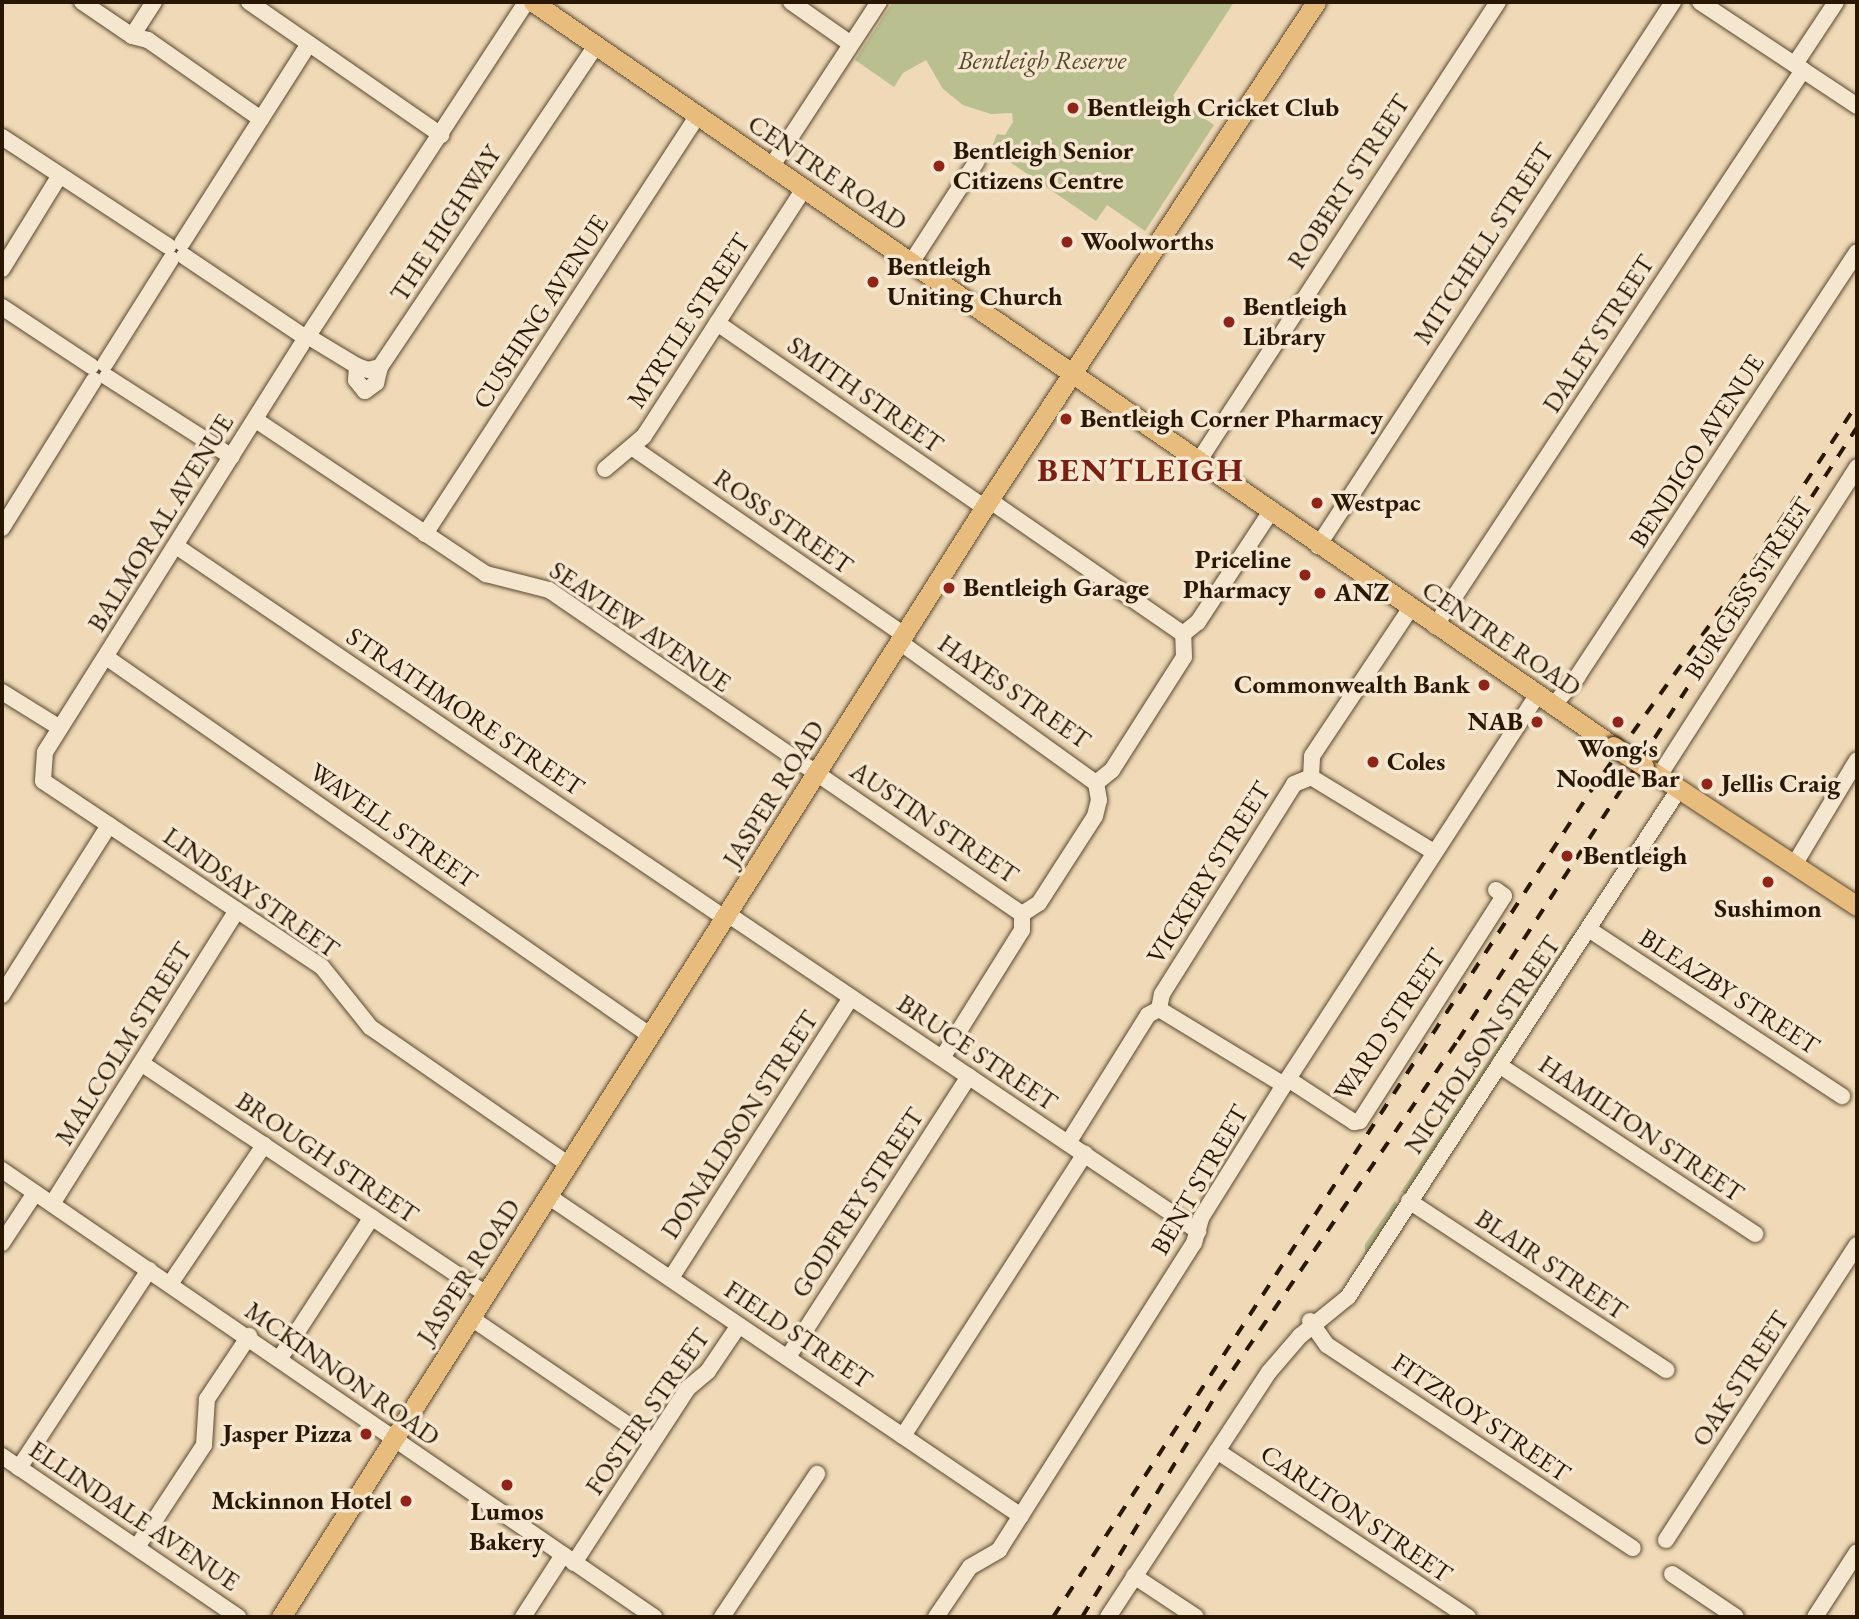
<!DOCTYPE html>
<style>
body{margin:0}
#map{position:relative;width:1859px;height:1619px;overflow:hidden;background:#efd9b7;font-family:"EB Garamond",serif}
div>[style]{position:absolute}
.green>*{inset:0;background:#b9bf8f}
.roads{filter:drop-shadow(0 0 2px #5a482e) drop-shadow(0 0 2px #5a482e)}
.minor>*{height:16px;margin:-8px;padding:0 8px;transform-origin:8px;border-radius:8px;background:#f5e6d0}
.major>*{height:19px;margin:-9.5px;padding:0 9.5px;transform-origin:9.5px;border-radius:9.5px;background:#e8bc7c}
.rail>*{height:3.5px;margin-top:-1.75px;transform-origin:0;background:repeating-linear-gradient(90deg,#291701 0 12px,transparent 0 24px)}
.bridges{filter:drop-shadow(0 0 2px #291701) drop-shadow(0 0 2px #291701)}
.major-bridge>*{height:19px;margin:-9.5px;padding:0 9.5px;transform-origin:9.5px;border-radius:9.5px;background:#e8bc7c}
.dots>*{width:19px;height:19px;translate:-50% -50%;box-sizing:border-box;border:4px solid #f5e6d0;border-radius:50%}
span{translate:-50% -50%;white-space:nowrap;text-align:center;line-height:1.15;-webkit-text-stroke:7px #f5e6d0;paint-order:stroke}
.park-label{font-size:26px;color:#54492c;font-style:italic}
.poi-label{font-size:26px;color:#291701;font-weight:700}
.left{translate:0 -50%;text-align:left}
.right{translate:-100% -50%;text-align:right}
.street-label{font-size:26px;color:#291701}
.district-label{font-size:33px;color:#7a1f14;font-weight:700;letter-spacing:2px}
.frame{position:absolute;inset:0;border:4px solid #291701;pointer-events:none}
</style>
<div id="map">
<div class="green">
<div style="clip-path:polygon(893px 2px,1234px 2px,1173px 96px,1214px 125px,1145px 231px,1107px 205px,1096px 221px,991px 149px,997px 134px,1005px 135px,1013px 122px,1012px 113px,991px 114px,963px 105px,943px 89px,926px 60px,903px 73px,894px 87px,855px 60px)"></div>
<div style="clip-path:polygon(1573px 933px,1576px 935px,1407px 1194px,1401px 1192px)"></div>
<div style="clip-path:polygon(1395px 1201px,1398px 1206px,1365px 1256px,1365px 1244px)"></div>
</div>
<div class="roads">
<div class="minor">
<div style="left:82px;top:2px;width:60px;rotate:34.2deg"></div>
<div style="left:132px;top:36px;width:16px;rotate:14deg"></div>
<div style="left:148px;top:40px;width:138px;rotate:35deg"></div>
<div style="left:249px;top:2px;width:234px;rotate:34.7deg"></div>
<div style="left:791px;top:2px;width:73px;rotate:35deg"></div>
<div style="left:1700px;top:2px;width:188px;rotate:33.5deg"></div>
<div style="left:132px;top:36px;width:40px;rotate:-57.1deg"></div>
<div style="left:1795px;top:64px;width:74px;rotate:-56.5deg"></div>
<div style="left:2px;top:137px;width:199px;rotate:33.3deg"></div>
<div style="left:771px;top:167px;width:197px;rotate:-56.8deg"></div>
<div style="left:182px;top:243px;width:236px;rotate:-57.5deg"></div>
<div style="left:184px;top:256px;width:140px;rotate:33.9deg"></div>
<div style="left:911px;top:263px;width:121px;rotate:-57.1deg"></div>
<div style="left:2px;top:269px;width:110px;rotate:-58.3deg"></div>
<div style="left:2px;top:307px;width:107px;rotate:33.5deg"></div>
<div style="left:717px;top:323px;width:326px;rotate:34.6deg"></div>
<div style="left:311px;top:331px;width:393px;rotate:-56.8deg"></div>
<div style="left:314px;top:340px;width:50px;rotate:31.2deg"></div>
<div style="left:357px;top:366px;width:12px;rotate:20deg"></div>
<div style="left:368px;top:370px;width:12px;rotate:-14deg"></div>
<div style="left:380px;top:367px;width:387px;rotate:-56.1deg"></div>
<div style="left:302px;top:344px;width:482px;rotate:122.2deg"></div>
<div style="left:45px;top:752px;width:29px;rotate:94deg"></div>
<div style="left:43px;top:781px;width:335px;rotate:33.7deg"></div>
<div style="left:322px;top:967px;width:77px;rotate:51.3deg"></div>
<div style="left:370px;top:1027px;width:242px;rotate:34.7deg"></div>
<div style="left:105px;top:364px;width:124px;rotate:-57.8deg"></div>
<div style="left:357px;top:366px;width:14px;rotate:94deg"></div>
<div style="left:356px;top:380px;width:14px;rotate:51deg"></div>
<div style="left:365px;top:391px;width:14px;rotate:-36deg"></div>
<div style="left:376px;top:383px;width:16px;rotate:-76deg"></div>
<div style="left:107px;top:377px;width:148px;rotate:32.6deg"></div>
<div style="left:256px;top:420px;width:277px;rotate:33.8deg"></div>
<div style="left:486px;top:574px;width:65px;rotate:14.3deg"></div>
<div style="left:549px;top:590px;width:573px;rotate:34.41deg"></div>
<div style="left:633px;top:448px;width:331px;rotate:34.6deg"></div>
<div style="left:1198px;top:462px;width:549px;rotate:-56.89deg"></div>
<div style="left:605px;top:469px;width:51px;rotate:-40.2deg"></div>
<div style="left:644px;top:436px;width:294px;rotate:-57.1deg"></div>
<div style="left:989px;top:500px;width:236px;rotate:34.6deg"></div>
<div style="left:2px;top:528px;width:174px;rotate:-58.1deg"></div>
<div style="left:425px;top:534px;width:499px;rotate:-56.9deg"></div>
<div style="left:176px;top:546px;width:665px;rotate:34.14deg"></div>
<div style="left:1318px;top:546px;width:650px;rotate:-56.87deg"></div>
<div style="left:1435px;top:626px;width:667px;rotate:-56.5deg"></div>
<div style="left:901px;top:643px;width:240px;rotate:35.7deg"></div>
<div style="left:106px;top:657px;width:664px;rotate:34.82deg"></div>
<div style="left:2px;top:692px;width:68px;rotate:31.8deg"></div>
<div style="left:1553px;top:706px;width:38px;rotate:-50deg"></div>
<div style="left:1577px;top:677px;width:509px;rotate:-56.62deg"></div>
<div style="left:1659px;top:776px;width:367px;rotate:-57.3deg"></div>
<div style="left:1311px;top:777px;width:21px;rotate:-87deg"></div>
<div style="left:1312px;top:756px;width:177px;rotate:-56.3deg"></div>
<div style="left:1311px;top:777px;width:144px;rotate:31.4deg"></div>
<div style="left:1794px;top:865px;width:122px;rotate:-59deg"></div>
<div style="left:729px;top:915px;width:566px;rotate:33.97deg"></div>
<div style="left:1590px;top:930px;width:302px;rotate:33.4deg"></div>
<div style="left:2px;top:995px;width:201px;rotate:-57.8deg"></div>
<div style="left:1159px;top:1009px;width:146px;rotate:31.3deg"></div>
<div style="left:942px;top:1058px;width:151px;rotate:-58deg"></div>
<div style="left:1022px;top:930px;width:16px;rotate:-90deg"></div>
<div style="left:1022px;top:914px;width:20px;rotate:-33deg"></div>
<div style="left:1039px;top:903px;width:103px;rotate:-57.2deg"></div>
<div style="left:1095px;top:816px;width:16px;rotate:-76deg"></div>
<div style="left:1099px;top:800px;width:17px;rotate:-100deg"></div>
<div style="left:1096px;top:783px;width:21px;rotate:-39deg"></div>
<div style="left:1112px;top:770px;width:134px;rotate:-57.5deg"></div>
<div style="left:1184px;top:657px;width:23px;rotate:-92deg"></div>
<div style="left:1183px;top:634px;width:19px;rotate:-39deg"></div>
<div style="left:1198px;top:622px;width:131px;rotate:-56.6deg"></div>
<div style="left:141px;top:1063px;width:415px;rotate:33.8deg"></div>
<div style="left:1499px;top:1065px;width:307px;rotate:33.4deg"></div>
<div style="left:1288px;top:1079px;width:79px;rotate:33.1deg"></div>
<div style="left:1354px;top:1122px;width:6px;rotate:-9deg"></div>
<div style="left:1360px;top:1121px;width:267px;rotate:-57.4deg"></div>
<div style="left:1504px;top:896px;width:10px;rotate:-143deg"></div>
<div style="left:1068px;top:1143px;width:151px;rotate:-58deg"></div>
<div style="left:1148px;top:1015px;width:13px;rotate:-29deg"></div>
<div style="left:1159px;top:1009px;width:15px;rotate:-79deg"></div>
<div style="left:1162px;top:994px;width:248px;rotate:-57.8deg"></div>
<div style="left:1294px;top:784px;width:18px;rotate:-22deg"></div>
<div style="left:2px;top:1170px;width:791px;rotate:34.43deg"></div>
<div style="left:548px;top:1196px;width:571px;rotate:34.08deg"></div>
<div style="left:1409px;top:1201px;width:308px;rotate:33.3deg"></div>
<div style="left:52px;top:1204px;width:347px;rotate:-57.8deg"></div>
<div style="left:2px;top:1243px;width:60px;rotate:-56.6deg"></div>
<div style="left:671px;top:1278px;width:333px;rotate:-57.3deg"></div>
<div style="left:170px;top:1284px;width:168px;rotate:-55.9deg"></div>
<div style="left:471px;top:1318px;width:219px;rotate:34.2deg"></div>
<div style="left:1310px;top:1321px;width:29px;rotate:55deg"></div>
<div style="left:1327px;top:1345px;width:367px;rotate:33.6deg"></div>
<div style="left:788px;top:1357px;width:334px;rotate:-57.2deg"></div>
<div style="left:280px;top:1358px;width:168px;rotate:-56.9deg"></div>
<div style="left:903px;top:1436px;width:336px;rotate:-57.2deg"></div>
<div style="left:1217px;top:1451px;width:301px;rotate:33.5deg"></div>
<div style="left:2px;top:1456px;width:286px;rotate:34.3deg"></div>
<div style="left:19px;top:1468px;width:237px;rotate:-56.7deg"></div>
<div style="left:1666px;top:1540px;width:351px;rotate:-57.1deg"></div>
<div style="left:137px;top:1547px;width:122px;rotate:-56.7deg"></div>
<div style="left:204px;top:1445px;width:46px;rotate:-86.3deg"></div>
<div style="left:207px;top:1399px;width:76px;rotate:-56.3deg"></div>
<div style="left:574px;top:1563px;width:209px;rotate:-56.9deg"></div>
<div style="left:688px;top:1388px;width:26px;rotate:-40deg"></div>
<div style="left:708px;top:1371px;width:55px;rotate:-56deg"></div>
<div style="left:1672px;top:1574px;width:77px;rotate:33.9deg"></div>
<div style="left:1134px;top:1576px;width:74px;rotate:33.5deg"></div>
<div style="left:523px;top:1617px;width:74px;rotate:-57.2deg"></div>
<div style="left:722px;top:1617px;width:172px;rotate:-56.4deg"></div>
<div style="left:936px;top:1617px;width:60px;rotate:-55.8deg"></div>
<div style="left:970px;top:1567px;width:34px;rotate:-30deg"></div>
<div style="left:999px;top:1550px;width:364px;rotate:-57.6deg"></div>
<div style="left:1194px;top:1243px;width:26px;rotate:-74deg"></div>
<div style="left:1201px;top:1218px;width:157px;rotate:-58deg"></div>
<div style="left:1284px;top:1085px;width:465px;rotate:-57deg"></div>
<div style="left:1108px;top:1617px;width:293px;rotate:-56.7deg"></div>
<div style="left:1269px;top:1372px;width:48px;rotate:-49.3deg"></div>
<div style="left:1300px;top:1336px;width:62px;rotate:-39.1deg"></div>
<div style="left:1348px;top:1297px;width:606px;rotate:-56.91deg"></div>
<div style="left:1815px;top:1617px;width:77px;rotate:-57.1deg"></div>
</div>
<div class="major">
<div style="left:533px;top:2px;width:1311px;rotate:34.56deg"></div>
<div style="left:1644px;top:766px;width:255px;rotate:33.3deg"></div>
<div style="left:281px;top:1617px;width:1322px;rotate:-57.63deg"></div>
<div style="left:989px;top:500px;width:596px;rotate:-56.71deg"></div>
</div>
</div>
<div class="rail">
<div style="left:1053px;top:1617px;width:984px;rotate:-56.94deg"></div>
<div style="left:1590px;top:792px;width:256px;rotate:-54.4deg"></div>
<div style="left:1739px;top:584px;width:215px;rotate:-56.8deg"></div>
<div style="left:1082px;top:1617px;width:265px;rotate:-58.9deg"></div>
<div style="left:1219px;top:1390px;width:424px;rotate:-55.7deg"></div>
<div style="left:1458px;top:1040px;width:731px;rotate:-56.94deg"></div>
</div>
<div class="bridges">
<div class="major-bridge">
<div style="left:1613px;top:746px;width:37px;rotate:33deg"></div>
</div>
</div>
<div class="dots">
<div style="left:1073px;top:108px;background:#8f2418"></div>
<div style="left:939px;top:166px;background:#8f2418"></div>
<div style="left:1067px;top:242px;background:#8f2418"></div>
<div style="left:873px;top:282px;background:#8f2418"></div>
<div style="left:1229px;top:322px;background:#8f2418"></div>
<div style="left:1066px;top:419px;background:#8f2418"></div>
<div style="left:1317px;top:503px;background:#8f2418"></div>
<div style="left:1305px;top:575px;background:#8f2418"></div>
<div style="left:949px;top:588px;background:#8f2418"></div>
<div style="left:1320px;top:593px;background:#8f2418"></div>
<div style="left:1484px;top:685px;background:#8f2418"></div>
<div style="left:1537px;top:722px;background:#8f2418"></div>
<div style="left:1618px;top:722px;background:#8f2418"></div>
<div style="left:1373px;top:762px;background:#8f2418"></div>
<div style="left:1707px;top:784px;background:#8f2418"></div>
<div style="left:1567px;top:856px;background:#8f2418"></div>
<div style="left:1768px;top:882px;background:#8f2418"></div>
<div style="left:366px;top:1434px;background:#8f2418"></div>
<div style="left:507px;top:1485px;background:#8f2418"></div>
<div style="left:406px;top:1501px;background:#8f2418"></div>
</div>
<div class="park-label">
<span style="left:1042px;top:61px">Bentleigh Reserve</span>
</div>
<div class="poi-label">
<span class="left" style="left:1087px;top:108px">Bentleigh Cricket Club</span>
<span class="left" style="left:953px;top:166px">Bentleigh Senior<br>Citizens Centre</span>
<span class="left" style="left:1081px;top:242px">Woolworths</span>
<span class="left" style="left:887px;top:282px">Bentleigh<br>Uniting Church</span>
<span class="left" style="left:1243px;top:322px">Bentleigh<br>Library</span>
<span class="left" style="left:1080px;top:419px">Bentleigh Corner Pharmacy</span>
<span class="left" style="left:1331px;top:503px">Westpac</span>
<span class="right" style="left:1291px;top:575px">Priceline<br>Pharmacy</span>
<span class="left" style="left:963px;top:588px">Bentleigh Garage</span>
<span class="left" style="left:1334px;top:593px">ANZ</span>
<span class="right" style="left:1470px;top:685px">Commonwealth Bank</span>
<span class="right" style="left:1523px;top:722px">NAB</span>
<span style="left:1618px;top:764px">Wong's<br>Noodle Bar</span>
<span class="left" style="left:1387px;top:762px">Coles</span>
<span class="left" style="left:1721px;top:784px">Jellis Craig</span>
<span class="left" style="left:1583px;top:856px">Bentleigh</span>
<span style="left:1768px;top:909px">Sushimon</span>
<span class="right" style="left:352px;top:1434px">Jasper Pizza</span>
<span class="right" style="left:392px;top:1501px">Mckinnon Hotel</span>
<span style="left:507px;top:1527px">Lumos<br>Bakery</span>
</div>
<div class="street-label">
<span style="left:827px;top:173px;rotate:34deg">CENTRE ROAD</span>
<span style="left:1349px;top:182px;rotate:-57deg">ROBERT STREET</span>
<span style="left:446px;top:224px;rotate:-57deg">THE HIGHWAY</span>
<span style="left:1484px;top:244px;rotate:-57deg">MITCHELL STREET</span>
<span style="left:541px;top:312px;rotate:-57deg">CUSHING AVENUE</span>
<span style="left:689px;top:321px;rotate:-57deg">MYRTLE STREET</span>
<span style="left:1599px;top:334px;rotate:-57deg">DALEY STREET</span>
<span style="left:865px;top:395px;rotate:35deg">SMITH STREET</span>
<span style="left:1697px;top:451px;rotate:-57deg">BENDIGO AVENUE</span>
<span style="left:783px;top:522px;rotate:35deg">ROSS STREET</span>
<span style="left:161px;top:523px;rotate:-58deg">BALMORAL AVENUE</span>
<span style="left:1749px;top:589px;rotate:-57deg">BURGESS STREET</span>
<span style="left:640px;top:627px;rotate:34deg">SEAVIEW AVENUE</span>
<span style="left:1501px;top:639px;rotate:34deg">CENTRE ROAD</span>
<span style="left:1014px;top:692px;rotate:35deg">HAYES STREET</span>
<span style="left:465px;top:712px;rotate:34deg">STRATHMORE STREET</span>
<span style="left:774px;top:794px;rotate:-58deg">JASPER ROAD</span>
<span style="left:934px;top:823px;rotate:34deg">AUSTIN STREET</span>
<span style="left:393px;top:826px;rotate:35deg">WAVELL STREET</span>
<span style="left:1209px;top:873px;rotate:-58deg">VICKERY STREET</span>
<span style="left:251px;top:893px;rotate:35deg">LINDSAY STREET</span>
<span style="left:1729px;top:992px;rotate:33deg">BLEAZBY STREET</span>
<span style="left:1390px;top:1025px;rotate:-56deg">WARD STREET</span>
<span style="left:124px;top:1044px;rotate:-58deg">MALCOLM STREET</span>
<span style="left:1483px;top:1045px;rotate:-56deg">NICHOLSON STREET</span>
<span style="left:977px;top:1053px;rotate:34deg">BRUCE STREET</span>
<span style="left:740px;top:1125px;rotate:-57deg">DONALDSON STREET</span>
<span style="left:1641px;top:1129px;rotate:34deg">HAMILTON STREET</span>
<span style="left:327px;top:1158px;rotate:34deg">BROUGH STREET</span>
<span style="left:1200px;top:1180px;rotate:-60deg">BENT STREET</span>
<span style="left:858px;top:1203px;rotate:-57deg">GODFREY STREET</span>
<span style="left:1551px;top:1265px;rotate:34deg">BLAIR STREET</span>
<span style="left:469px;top:1272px;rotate:-57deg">JASPER ROAD</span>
<span style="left:798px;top:1335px;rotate:34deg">FIELD STREET</span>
<span style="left:342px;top:1374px;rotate:35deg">MCKINNON ROAD</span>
<span style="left:1741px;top:1379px;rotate:-57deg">OAK STREET</span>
<span style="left:648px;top:1412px;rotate:-55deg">FOSTER STREET</span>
<span style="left:1481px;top:1418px;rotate:34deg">FITZROY STREET</span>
<span style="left:1356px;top:1514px;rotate:34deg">CARLTON STREET</span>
<span style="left:134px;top:1516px;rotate:34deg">ELLINDALE AVENUE</span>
</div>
<div class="district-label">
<span style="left:1141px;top:470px">BENTLEIGH</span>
</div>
<div class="frame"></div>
</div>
